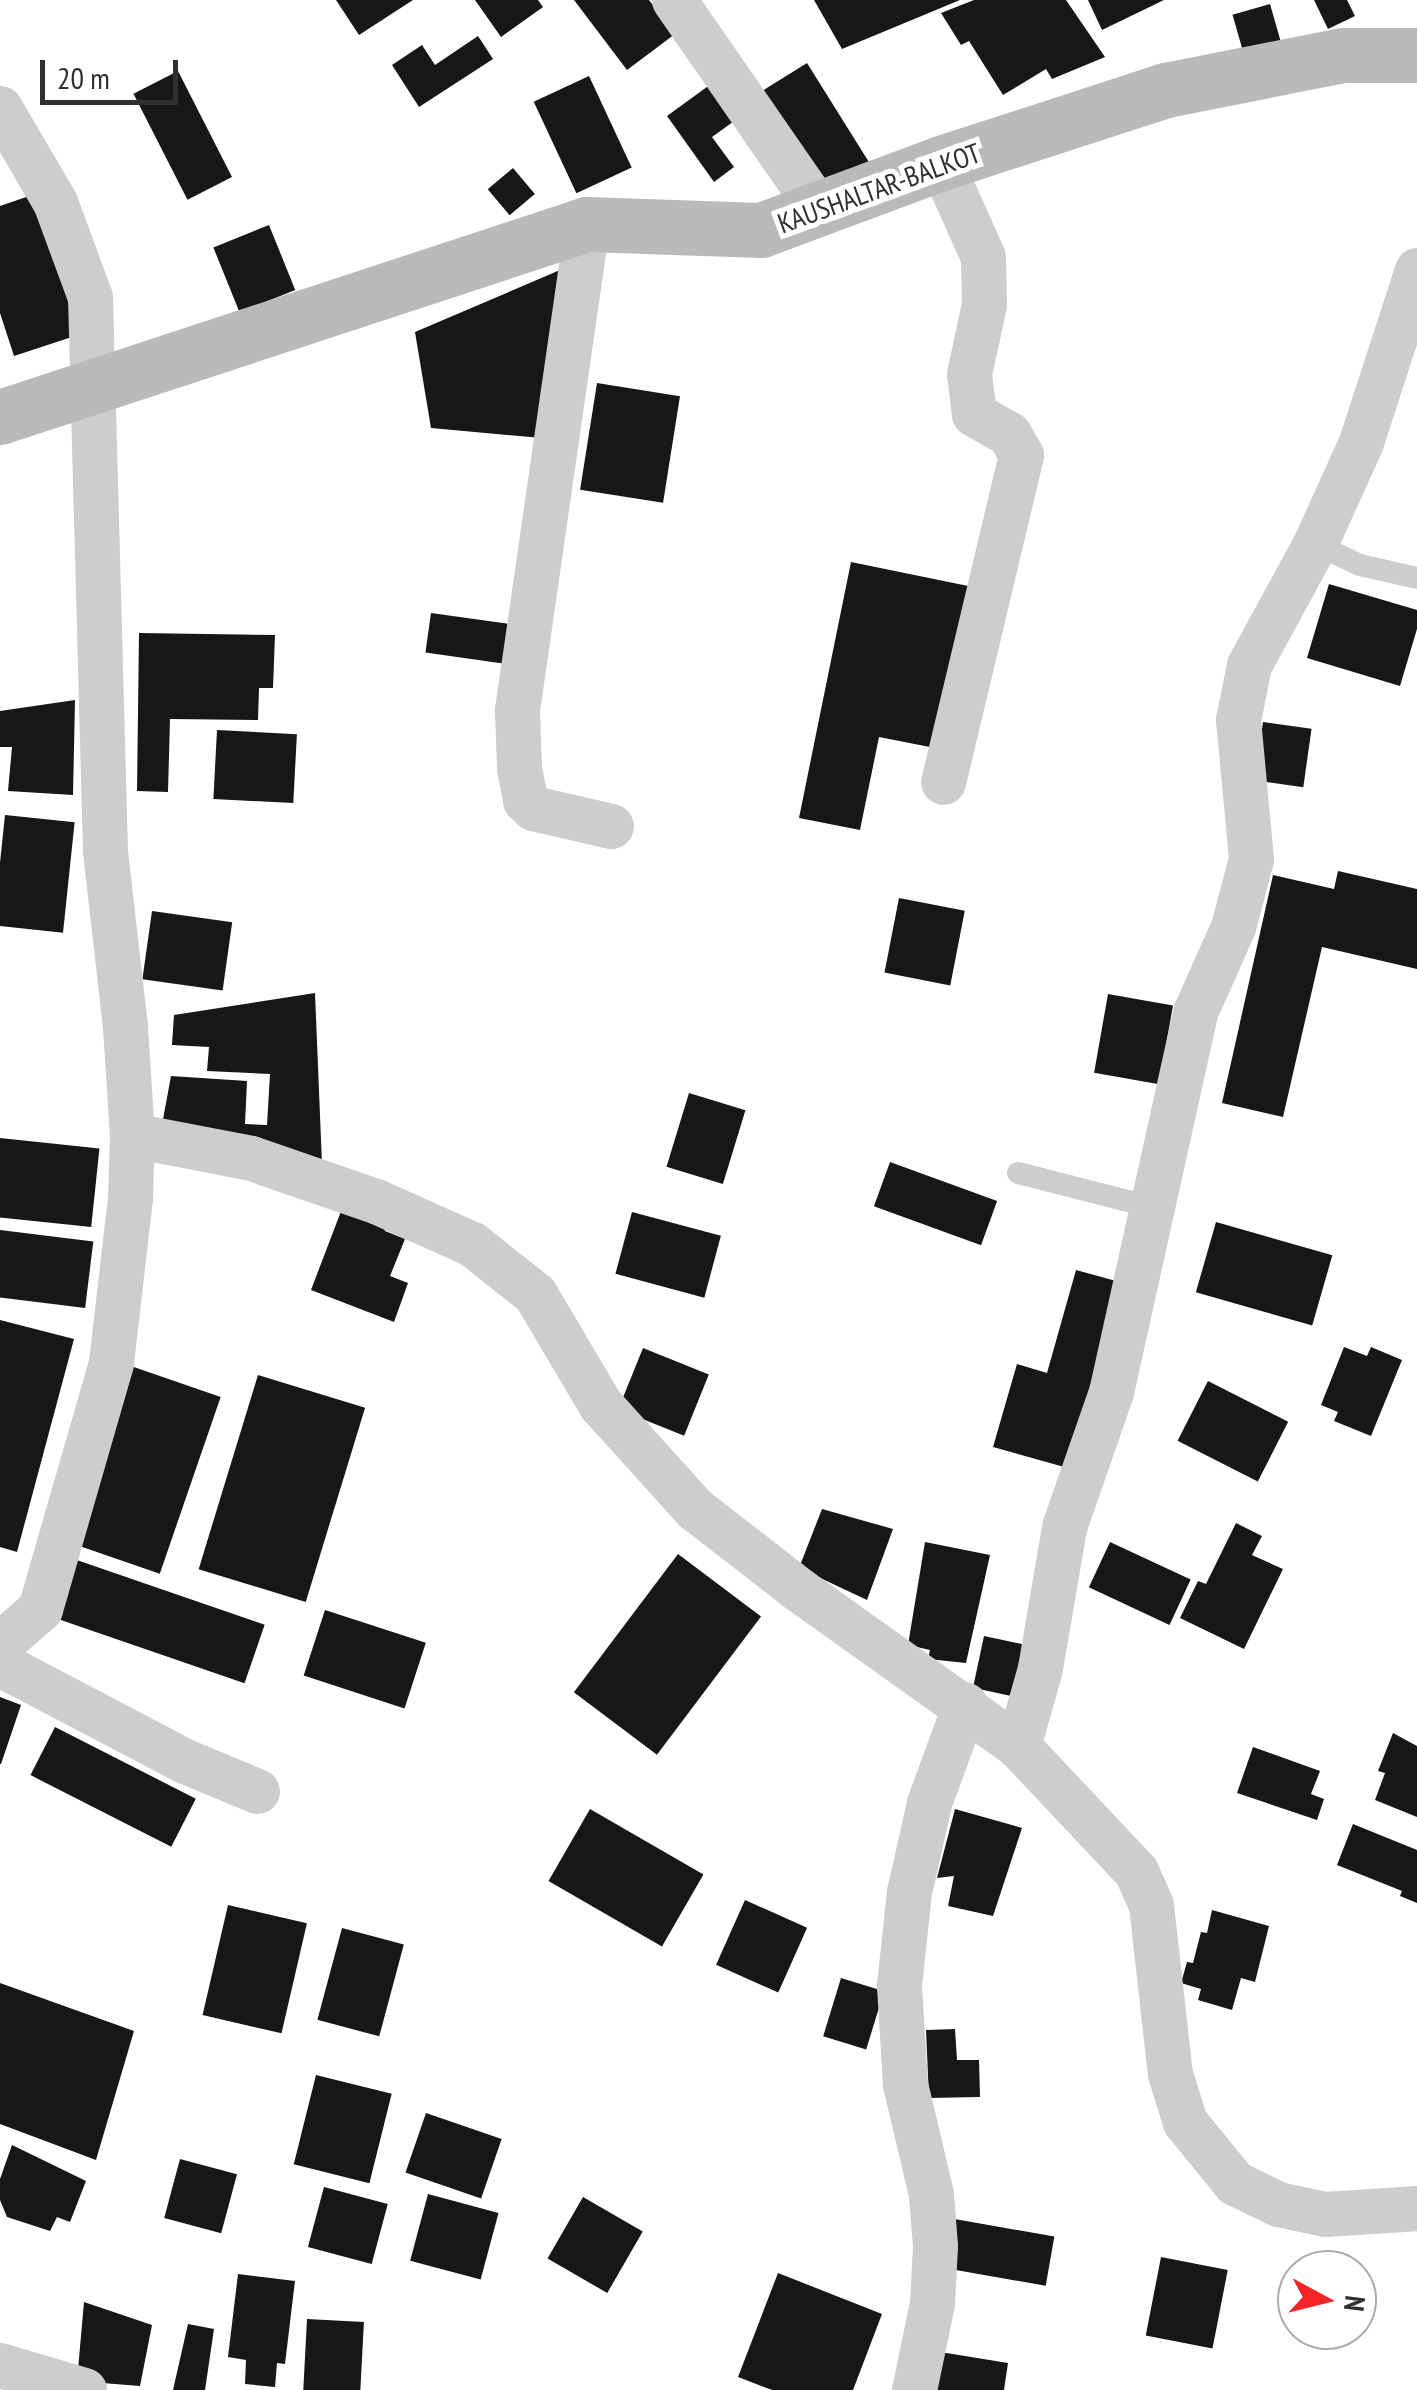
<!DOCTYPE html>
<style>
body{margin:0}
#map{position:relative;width:1417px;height:2390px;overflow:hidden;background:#fff;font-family:"PT Sans Narrow",sans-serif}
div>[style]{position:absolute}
.building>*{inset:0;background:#171717;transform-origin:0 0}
.service>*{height:22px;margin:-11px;padding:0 11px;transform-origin:11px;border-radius:11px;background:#cdcdcd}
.minor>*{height:45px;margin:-22.5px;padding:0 22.5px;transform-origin:22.5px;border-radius:22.5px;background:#cdcdcd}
.secondary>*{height:55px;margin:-27.5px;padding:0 27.5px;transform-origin:27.5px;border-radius:27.5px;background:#bababa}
span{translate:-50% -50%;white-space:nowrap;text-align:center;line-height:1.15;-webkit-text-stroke:10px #fff;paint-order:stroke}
.street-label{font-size:28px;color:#303030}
.north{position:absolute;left:1277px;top:2250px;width:100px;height:100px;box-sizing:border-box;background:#fff;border:2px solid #acacac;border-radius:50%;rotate:97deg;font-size:28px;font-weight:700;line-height:40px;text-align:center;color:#303030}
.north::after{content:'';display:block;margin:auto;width:35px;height:45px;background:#f62424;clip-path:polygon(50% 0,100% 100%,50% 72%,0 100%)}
.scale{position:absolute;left:40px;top:60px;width:138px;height:45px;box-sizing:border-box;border:5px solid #303030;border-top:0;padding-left:12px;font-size:30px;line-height:35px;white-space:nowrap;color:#303030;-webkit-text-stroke:8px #fff;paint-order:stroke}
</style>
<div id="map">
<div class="building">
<div style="clip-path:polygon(336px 0,413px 0,359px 35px)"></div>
<div style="clip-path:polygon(475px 0,538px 0,543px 7px,501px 37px)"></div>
<div style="clip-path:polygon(574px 0,649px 0,675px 34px,627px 70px)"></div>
<div style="clip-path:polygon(814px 0,960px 0,842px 49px)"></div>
<div style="clip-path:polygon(974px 0,1066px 0,1105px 57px,1052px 79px,1046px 69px,1003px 95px,969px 41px,961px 45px,941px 13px)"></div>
<div style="clip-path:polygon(1088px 0,1164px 0,1102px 30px)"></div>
<div style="clip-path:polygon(1314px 0,1347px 0,1355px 16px,1328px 29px)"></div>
<div style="left:1270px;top:4px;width:41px;height:39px;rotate:74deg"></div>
<div style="clip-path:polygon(478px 36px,493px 59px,419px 107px,392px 65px,422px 45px,435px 65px)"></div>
<div style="left:807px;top:63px;width:123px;height:56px;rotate:58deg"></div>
<div style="left:178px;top:71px;width:119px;height:50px;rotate:63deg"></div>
<div style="left:589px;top:76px;width:101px;height:61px;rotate:65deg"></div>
<div style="clip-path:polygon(711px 84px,737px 119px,712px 137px,734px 167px,714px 182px,667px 116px)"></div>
<div style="left:513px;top:168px;width:34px;height:33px;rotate:50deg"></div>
<div style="clip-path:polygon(35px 194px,81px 334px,14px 356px,0 313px,0 206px)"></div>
<div style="left:269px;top:225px;width:70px;height:60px;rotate:68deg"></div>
<div style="clip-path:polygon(567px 267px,552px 439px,431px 428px,415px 332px)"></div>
<div style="left:597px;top:383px;width:84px;height:108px;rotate:9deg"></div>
<div style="clip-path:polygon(851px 562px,973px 587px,940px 749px,879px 737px,860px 830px,799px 818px)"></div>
<div style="clip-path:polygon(1329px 584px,1417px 610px,1417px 629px,1400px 686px,1307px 658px)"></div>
<div style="left:431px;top:613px;width:80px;height:40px;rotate:8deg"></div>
<div style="clip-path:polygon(139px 633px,275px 635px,273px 688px,259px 688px,258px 720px,170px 719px,168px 792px,137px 791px)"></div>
<div style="clip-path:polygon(75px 700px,73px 795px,8px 791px,12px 747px,0 747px,0 711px)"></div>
<div style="left:1263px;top:722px;width:49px;height:59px;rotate:8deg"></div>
<div style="left:217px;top:730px;width:80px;height:69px;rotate:3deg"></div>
<div style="left:5px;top:815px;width:70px;height:111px;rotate:6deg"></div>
<div style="clip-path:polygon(1338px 871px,1417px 889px,1417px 969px,1322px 947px,1283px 1117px,1222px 1103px,1273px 875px,1334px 889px)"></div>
<div style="left:899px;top:898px;width:67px;height:76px;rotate:11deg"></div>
<div style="left:152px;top:911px;width:81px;height:69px;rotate:8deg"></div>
<div style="clip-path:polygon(315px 993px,322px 1164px,161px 1130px,171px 1076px,247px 1081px,245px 1124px,267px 1125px,270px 1074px,207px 1071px,209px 1047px,172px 1045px,174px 1015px)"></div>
<div style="left:1108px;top:994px;width:66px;height:80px;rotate:10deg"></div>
<div style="left:689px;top:1093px;width:59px;height:77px;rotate:17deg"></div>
<div style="left:0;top:1138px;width:100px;height:79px;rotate:6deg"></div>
<div style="left:890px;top:1162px;width:114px;height:47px;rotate:20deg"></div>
<div style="clip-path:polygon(343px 1206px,381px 1220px,385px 1231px,405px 1239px,390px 1276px,408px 1283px,394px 1322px,311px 1290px)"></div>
<div style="left:632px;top:1212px;width:92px;height:64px;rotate:15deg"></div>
<div style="left:1216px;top:1222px;width:121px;height:73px;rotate:16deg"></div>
<div style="left:0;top:1230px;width:94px;height:67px;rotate:7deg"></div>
<div style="clip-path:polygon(1076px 1270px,1127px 1284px,1075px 1470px,993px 1447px,1017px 1364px,1047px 1373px)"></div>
<div style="clip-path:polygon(0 1320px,74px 1339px,17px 1552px,0 1547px)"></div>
<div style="clip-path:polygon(1344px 1347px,1367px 1356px,1371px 1347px,1402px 1360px,1371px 1436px,1334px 1421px,1338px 1412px,1321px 1405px)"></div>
<div style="left:643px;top:1348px;width:71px;height:66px;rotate:22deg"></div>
<div style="left:128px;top:1365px;width:98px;height:187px;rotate:19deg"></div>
<div style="left:258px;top:1375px;width:112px;height:203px;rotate:17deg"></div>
<div style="left:1208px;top:1381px;width:90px;height:67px;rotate:27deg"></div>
<div style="clip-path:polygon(822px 1509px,893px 1529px,867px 1600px,799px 1568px)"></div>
<div style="clip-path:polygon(1236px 1523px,1262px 1536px,1252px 1555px,1283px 1569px,1244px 1649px,1180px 1618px,1198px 1581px,1206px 1584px)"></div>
<div style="clip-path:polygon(925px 1542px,990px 1555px,966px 1663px,928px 1659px,930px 1650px,908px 1645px)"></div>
<div style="left:1110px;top:1542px;width:89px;height:50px;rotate:25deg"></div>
<div style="left:678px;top:1554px;width:104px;height:173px;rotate:37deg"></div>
<div style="left:68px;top:1557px;width:208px;height:62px;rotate:19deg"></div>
<div style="left:325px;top:1610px;width:106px;height:69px;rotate:18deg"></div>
<div style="left:984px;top:1636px;width:53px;height:53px;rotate:12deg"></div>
<div style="clip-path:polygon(0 1697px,21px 1705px,1px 1764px,0 1764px)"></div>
<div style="left:55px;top:1727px;width:158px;height:54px;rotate:27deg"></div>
<div style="clip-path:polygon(1393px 1733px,1417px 1746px,1417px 1817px,1375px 1800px,1385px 1773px,1378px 1771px)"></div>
<div style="clip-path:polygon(1253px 1747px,1320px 1771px,1311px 1794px,1324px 1799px,1317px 1820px,1237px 1793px)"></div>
<div style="left:590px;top:1809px;width:131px;height:83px;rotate:30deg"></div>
<div style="clip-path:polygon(955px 1809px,1022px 1828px,993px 1916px,948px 1906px,954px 1876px,937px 1878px)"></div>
<div style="clip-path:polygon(1353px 1824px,1417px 1850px,1417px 1903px,1400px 1896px,1402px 1891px,1337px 1865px)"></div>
<div style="left:745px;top:1900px;width:68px;height:71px;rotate:24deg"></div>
<div style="left:228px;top:1905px;width:81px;height:113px;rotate:13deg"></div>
<div style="clip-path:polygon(1212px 1910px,1269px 1926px,1255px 1982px,1241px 1978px,1232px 2010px,1198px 2000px,1201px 1989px,1181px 1983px,1187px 1962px,1193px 1963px,1201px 1932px,1207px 1933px)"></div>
<div style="left:342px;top:1928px;width:64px;height:95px;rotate:15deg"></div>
<div style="left:841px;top:1978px;width:45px;height:61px;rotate:17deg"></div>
<div style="clip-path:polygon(0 1983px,134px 2031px,96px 2160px,0 2124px)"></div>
<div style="clip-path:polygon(955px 2029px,957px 2060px,979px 2060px,980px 2097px,929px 2098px,926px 2030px)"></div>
<div style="left:316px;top:2075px;width:78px;height:92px;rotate:14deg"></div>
<div style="left:426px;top:2113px;width:80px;height:63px;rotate:19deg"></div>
<div style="clip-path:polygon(12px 2145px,86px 2181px,70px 2222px,57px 2217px,50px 2231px,7px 2217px,0 2200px,0 2179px)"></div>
<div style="left:180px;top:2159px;width:59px;height:61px;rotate:15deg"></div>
<div style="left:324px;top:2187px;width:66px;height:62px;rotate:15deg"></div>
<div style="left:428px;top:2194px;width:73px;height:69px;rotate:15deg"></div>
<div style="left:583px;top:2197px;width:69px;height:71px;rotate:30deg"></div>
<div style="left:949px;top:2218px;width:107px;height:50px;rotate:10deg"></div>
<div style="left:1161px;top:2257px;width:68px;height:80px;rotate:11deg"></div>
<div style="clip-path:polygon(778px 2273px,882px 2314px,853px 2390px,772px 2390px,738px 2377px)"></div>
<div style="clip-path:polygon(238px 2274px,295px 2281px,285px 2364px,277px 2363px,275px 2387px,245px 2384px,246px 2360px,228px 2357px)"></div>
<div style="clip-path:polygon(84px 2302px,152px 2325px,140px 2386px,77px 2381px)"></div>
<div style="left:307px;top:2319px;width:57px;height:71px;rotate:3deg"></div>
<div style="clip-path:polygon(188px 2324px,214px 2329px,205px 2390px,173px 2390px)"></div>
<div style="clip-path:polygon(928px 2350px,1008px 2363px,1004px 2390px,921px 2390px)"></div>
</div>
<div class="service">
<div style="left:1315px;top:544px;width:50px;rotate:25deg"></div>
<div style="left:1360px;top:565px;width:58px;rotate:12.8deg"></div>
<div style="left:1018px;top:1173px;width:141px;rotate:14.3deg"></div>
</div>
<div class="minor">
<div style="left:674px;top:0;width:257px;rotate:55.3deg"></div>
<div style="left:0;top:108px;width:109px;rotate:59.7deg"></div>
<div style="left:55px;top:202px;width:101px;rotate:69.8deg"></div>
<div style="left:90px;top:297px;width:554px;rotate:88.45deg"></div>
<div style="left:105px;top:851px;width:177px;rotate:83.5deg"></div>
<div style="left:125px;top:1027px;width:108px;rotate:86.3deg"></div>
<div style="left:132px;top:1135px;width:63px;rotate:91.8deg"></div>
<div style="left:130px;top:1198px;width:166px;rotate:96.6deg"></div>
<div style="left:111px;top:1363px;width:256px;rotate:106.1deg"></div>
<div style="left:40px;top:1609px;width:53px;rotate:138.8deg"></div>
<div style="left:941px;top:163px;width:103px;rotate:65.9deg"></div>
<div style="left:983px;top:257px;width:47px;rotate:88.8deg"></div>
<div style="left:984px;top:304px;width:72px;rotate:102.1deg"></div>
<div style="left:969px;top:374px;width:40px;rotate:82.9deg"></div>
<div style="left:974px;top:414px;width:40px;rotate:29.7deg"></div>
<div style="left:1009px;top:434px;width:24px;rotate:60deg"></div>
<div style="left:1021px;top:455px;width:336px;rotate:103.4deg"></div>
<div style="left:587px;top:224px;width:491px;rotate:98.2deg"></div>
<div style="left:517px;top:710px;width:58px;rotate:88deg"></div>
<div style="left:519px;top:768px;width:33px;rotate:79deg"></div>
<div style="left:525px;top:800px;width:11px;rotate:45deg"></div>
<div style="left:533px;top:808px;width:80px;rotate:13deg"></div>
<div style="left:132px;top:1135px;width:121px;rotate:10.9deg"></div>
<div style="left:251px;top:1158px;width:134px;rotate:19.1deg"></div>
<div style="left:378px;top:1202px;width:103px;rotate:24.1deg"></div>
<div style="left:472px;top:1244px;width:80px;rotate:38.4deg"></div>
<div style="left:535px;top:1294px;width:128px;rotate:59.4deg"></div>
<div style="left:600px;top:1404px;width:142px;rotate:47.9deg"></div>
<div style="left:695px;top:1509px;width:130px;rotate:37.8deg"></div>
<div style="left:798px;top:1589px;width:270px;rotate:35.5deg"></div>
<div style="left:1018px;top:1746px;width:172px;rotate:46.7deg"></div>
<div style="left:1136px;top:1871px;width:37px;rotate:66deg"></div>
<div style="left:1151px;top:1905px;width:170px;rotate:83.6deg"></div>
<div style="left:1170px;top:2074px;width:50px;rotate:72.6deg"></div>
<div style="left:1185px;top:2122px;width:79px;rotate:50.7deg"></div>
<div style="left:1235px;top:2183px;width:48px;rotate:26deg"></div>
<div style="left:1278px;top:2204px;width:48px;rotate:12deg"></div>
<div style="left:1325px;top:2214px;width:92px;rotate:-3.7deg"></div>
<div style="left:0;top:1664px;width:209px;rotate:27.7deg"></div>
<div style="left:185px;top:1761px;width:78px;rotate:22.6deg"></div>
<div style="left:1018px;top:1746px;width:81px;rotate:-74.2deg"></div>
<div style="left:1040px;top:1668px;width:143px;rotate:-80.3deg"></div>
<div style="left:1064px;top:1527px;width:143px;rotate:-70.8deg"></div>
<div style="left:1111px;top:1392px;width:391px;rotate:-77.5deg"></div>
<div style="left:1196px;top:1010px;width:91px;rotate:-66deg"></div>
<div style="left:1233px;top:927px;width:70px;rotate:-75.2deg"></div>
<div style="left:1251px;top:859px;width:140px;rotate:-95.3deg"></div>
<div style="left:1238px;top:720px;width:56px;rotate:-78.7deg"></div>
<div style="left:1249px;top:665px;width:138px;rotate:-61.4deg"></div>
<div style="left:1315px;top:544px;width:112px;rotate:-65.7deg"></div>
<div style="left:1361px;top:442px;width:181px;rotate:-72deg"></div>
<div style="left:0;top:2365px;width:88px;rotate:16.6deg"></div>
<div style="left:914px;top:2390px;width:89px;rotate:-78.3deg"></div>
<div style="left:932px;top:2303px;width:57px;rotate:-87deg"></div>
<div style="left:935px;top:2246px;width:52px;rotate:-94.4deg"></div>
<div style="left:931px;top:2194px;width:113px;rotate:-103.3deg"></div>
<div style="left:905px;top:2084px;width:99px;rotate:-93.5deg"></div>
<div style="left:899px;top:1985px;width:94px;rotate:-83.9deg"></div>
<div style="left:909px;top:1892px;width:91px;rotate:-77.3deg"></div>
<div style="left:929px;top:1803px;width:105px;rotate:-70deg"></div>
</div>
<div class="secondary">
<div style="left:0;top:417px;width:618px;rotate:-18.2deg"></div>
<div style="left:587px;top:224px;width:174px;rotate:2deg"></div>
<div style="left:761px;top:230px;width:192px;rotate:-20.4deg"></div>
<div style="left:941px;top:163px;width:237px;rotate:-18deg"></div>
<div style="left:1166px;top:90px;width:180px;rotate:-11.2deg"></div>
<div style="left:1343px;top:55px;width:74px"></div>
</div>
<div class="street-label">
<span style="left:879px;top:188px;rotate:-20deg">KAUSHALTAR-BALKOT</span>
</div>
<div class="north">N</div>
<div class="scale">20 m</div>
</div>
